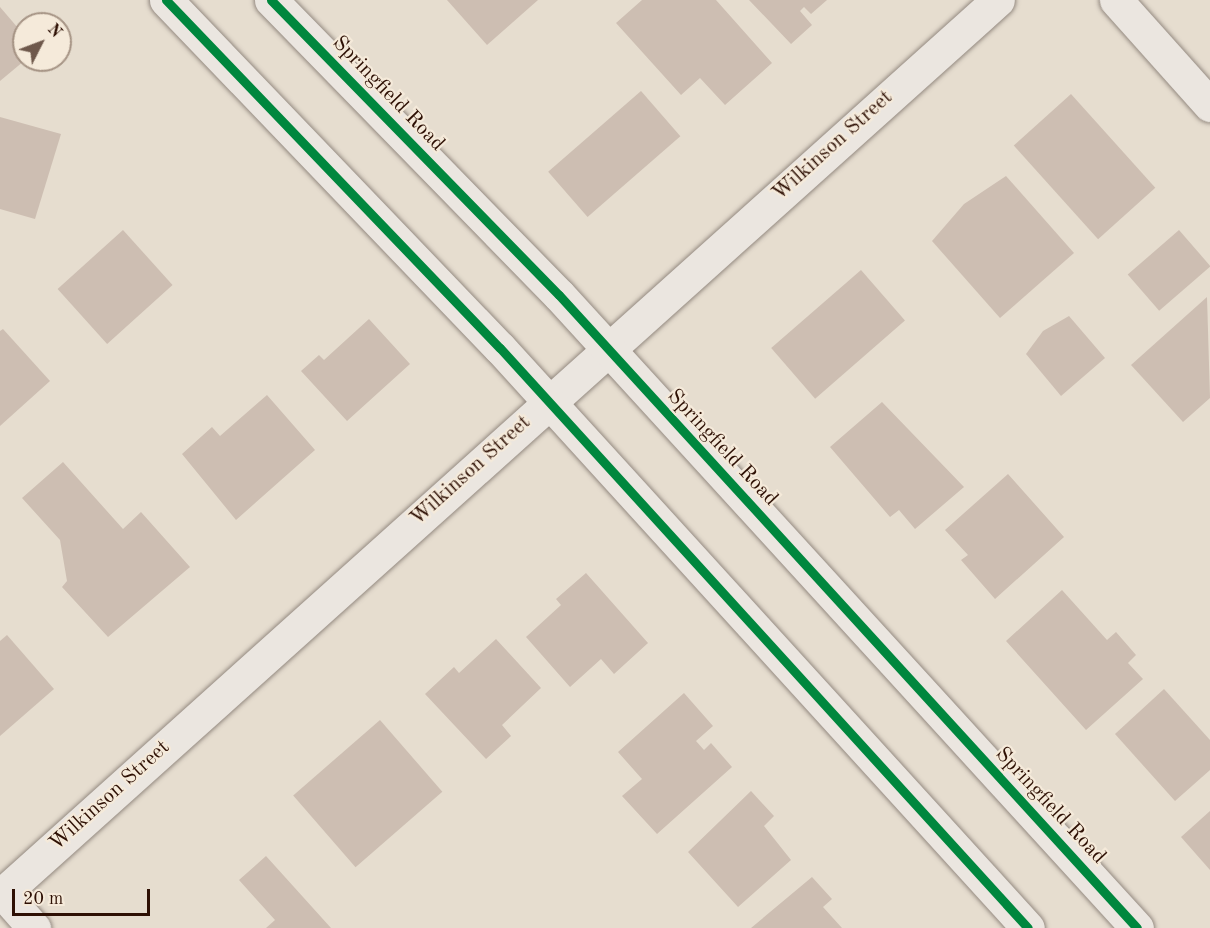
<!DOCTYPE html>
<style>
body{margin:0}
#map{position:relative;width:1210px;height:928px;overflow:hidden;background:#e6ddcf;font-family:"Old Standard TT",serif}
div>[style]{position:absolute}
.building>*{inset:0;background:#cdbeb2;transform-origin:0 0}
.roads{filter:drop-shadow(0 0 2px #948a81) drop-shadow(0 0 2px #948a81)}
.minor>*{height:33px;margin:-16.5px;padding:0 16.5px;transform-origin:16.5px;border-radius:16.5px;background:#ebe6e0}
.secondary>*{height:33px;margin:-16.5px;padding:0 16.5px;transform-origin:16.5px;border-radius:16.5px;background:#ebe6e0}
.cycleway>*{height:9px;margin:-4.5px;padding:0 4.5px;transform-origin:4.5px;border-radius:4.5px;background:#00873e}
span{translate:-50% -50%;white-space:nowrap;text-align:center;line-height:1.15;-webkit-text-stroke:4.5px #f5eada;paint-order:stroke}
.street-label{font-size:21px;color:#2e1004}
.north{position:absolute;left:12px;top:12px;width:60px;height:60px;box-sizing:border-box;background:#f5eada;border:2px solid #a59384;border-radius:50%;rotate:48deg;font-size:16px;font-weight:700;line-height:24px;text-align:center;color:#2e1004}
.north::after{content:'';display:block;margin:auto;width:21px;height:27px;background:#6e584b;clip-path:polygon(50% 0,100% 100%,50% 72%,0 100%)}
.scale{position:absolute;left:12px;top:889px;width:138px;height:27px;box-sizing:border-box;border:3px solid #2e1004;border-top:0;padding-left:8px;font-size:18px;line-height:21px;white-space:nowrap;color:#2e1004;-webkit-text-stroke:4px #f5eada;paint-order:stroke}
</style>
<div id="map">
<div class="building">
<div style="clip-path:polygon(447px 0,538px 0,487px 45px)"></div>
<div style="clip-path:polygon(642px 0,716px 0,772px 63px,725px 105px,700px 78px,681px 95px,616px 23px)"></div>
<div style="clip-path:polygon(749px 0,827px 0,811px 14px,804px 7px,800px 11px,812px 25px,791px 44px)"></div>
<div style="clip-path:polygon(0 7px,24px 35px,24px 61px,0 81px)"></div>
<div style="left:641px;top:91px;width:60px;height:123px;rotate:49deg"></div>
<div style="left:1071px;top:94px;width:126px;height:77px;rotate:48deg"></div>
<div style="clip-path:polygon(0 117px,61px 134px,35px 219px,0 209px)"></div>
<div style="clip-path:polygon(1006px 176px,1074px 253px,1000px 318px,932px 241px,964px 204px)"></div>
<div style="left:123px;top:230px;width:74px;height:88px;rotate:48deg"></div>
<div style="left:1179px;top:230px;width:48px;height:68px;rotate:49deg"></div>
<div style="left:861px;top:270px;width:67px;height:119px;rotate:49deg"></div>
<div style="clip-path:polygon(1207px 297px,1210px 398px,1183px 422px,1131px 365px)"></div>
<div style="clip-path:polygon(1069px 316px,1105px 358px,1061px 396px,1026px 354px,1043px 331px)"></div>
<div style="clip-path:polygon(369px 319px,410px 364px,347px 421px,301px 371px,319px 355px,324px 360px)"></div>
<div style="clip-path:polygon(3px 329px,50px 381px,0 426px,0 331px)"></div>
<div style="clip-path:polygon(267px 395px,315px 450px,236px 520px,182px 454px,212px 427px,220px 436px)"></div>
<div style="clip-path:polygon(882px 402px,964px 487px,915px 529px,899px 510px,890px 517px,830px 447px)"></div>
<div style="clip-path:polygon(63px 462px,123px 529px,141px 512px,190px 567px,108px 637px,62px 587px,67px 581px,60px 540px,22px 498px)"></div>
<div style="clip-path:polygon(1008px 474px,1064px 537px,995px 599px,961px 560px,968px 555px,945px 530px)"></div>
<div style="clip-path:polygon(586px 573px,648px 643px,614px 674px,601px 659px,570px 687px,526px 637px,561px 605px,556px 599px)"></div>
<div style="clip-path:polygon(1062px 590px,1107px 640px,1116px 632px,1136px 655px,1128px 663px,1143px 679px,1086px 730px,1006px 641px)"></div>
<div style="clip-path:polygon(7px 635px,54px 689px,0 736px,0 641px)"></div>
<div style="clip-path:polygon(496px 639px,541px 688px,502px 725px,511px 736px,486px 759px,425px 694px,454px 667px,459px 673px)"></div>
<div style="clip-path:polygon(1164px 689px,1210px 740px,1210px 770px,1175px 801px,1115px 734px)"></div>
<div style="clip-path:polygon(684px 693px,713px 726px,696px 741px,704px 750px,711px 743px,732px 767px,657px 834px,622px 796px,642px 779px,618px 752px)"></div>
<div style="left:380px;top:720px;width:95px;height:115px;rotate:49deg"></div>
<div style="clip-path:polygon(751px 791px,774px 816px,764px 826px,791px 860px,738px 907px,688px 852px)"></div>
<div style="clip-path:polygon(1210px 811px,1210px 870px,1181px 837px)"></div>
<div style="clip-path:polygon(266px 856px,331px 928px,266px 928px,275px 920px,239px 880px)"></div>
<div style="clip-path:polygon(812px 877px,832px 899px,823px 907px,842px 928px,751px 928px)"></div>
</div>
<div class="roads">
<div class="minor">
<div style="left:1116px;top:0;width:141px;rotate:48.2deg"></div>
<div style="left:3px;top:893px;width:47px;rotate:48.5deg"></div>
<div style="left:0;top:896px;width:1341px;rotate:-41.92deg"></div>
</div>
<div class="secondary">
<div style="left:166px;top:0;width:482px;rotate:46.2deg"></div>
<div style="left:500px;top:348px;width:784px;rotate:47.69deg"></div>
<div style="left:271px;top:0;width:412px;rotate:45.7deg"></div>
<div style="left:559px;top:295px;width:857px;rotate:47.6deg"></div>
</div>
</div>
<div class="cycleway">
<div style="left:166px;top:0;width:482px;rotate:46.2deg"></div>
<div style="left:500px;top:348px;width:784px;rotate:47.69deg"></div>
<div style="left:271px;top:0;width:412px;rotate:45.7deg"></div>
<div style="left:559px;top:295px;width:857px;rotate:47.6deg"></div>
</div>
<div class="street-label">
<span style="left:388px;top:94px;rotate:46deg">Springfield Road</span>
<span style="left:833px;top:146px;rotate:-42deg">Wilkinson Street</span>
<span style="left:722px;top:448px;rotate:47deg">Springfield Road</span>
<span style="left:471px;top:471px;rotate:-42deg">Wilkinson Street</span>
<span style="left:110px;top:796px;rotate:-42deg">Wilkinson Street</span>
<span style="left:1050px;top:806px;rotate:47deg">Springfield Road</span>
</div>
<div class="north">N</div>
<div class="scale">20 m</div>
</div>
